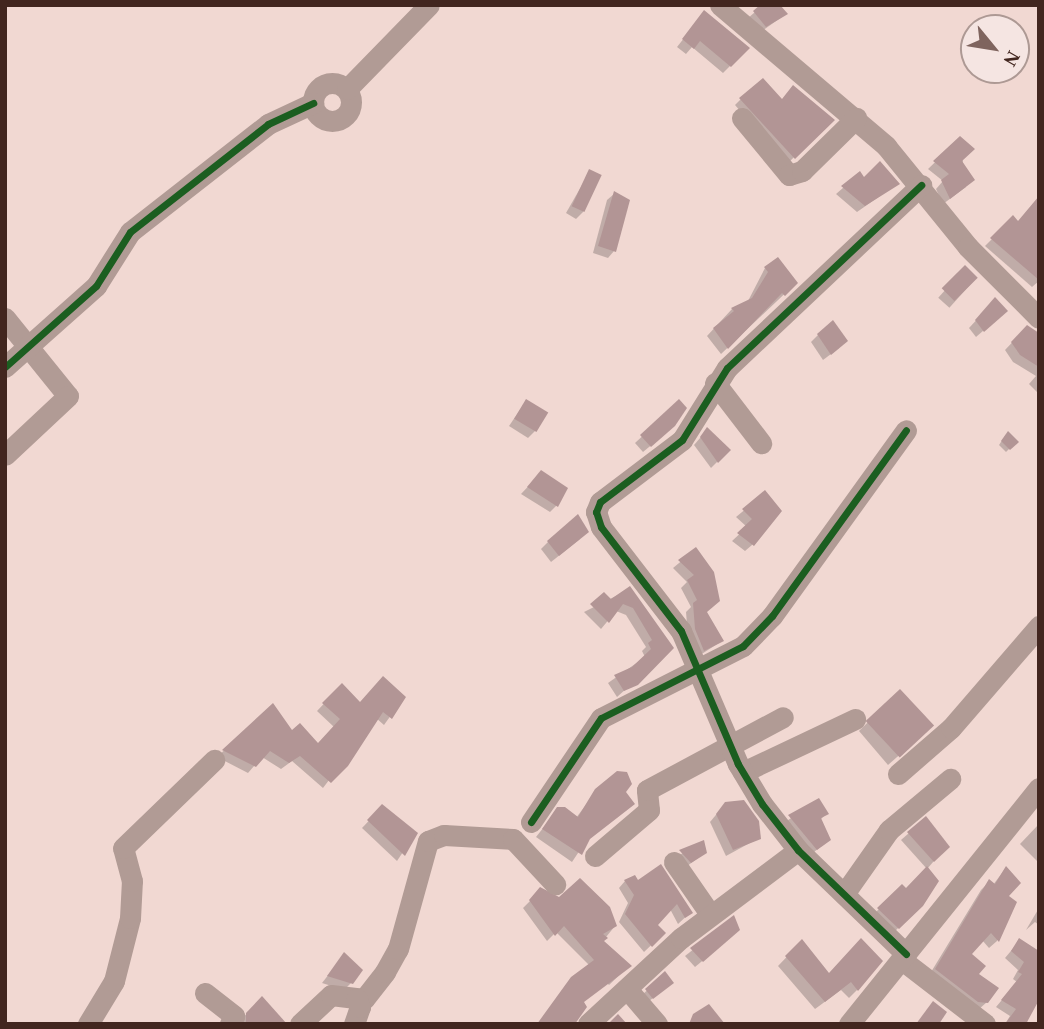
<!DOCTYPE html>
<style>
body{margin:0}
#map{position:relative;width:1044px;height:1029px;overflow:hidden;background:#f1d8d2;font-family:Georgia,serif}
div>[style]{position:absolute}
.shadow>*{inset:0;background:#0003;transform-origin:0 0}
.building>*{inset:0;background:#b29595;transform-origin:0 0}
.minor>*{height:21px;margin:-10.5px;padding:0 10.5px;transform-origin:10.5px;border-radius:10.5px;background:#b19b95}
.minor>.ring{margin:-10.5px;padding:0;box-sizing:content-box;background:none;border:21px solid #b19b95;border-radius:50%}
.cycleway>*{height:7px;margin:-3.5px;padding:0 3.5px;transform-origin:3.5px;border-radius:3.5px;background:#1b5e20}
span{translate:-50% -50%;white-space:nowrap;text-align:center;line-height:1.15;-webkit-text-stroke:7px #f5e5e2;paint-order:stroke}
.frame{position:absolute;inset:0;border:7px solid #42261f;pointer-events:none}
.north{position:absolute;left:960px;top:14px;width:70px;height:70px;box-sizing:border-box;background:#f5e5e2;border:2px solid #ad9994;border-radius:50%;rotate:120deg;font-size:19px;font-weight:700;line-height:28px;text-align:center;color:#42261f}
.north::after{content:'';display:block;margin:auto;width:24px;height:32px;background:#7f645e;clip-path:polygon(50% 0,100% 100%,50% 72%,0 100%)}
</style>
<div id="map">
<div class="shadow">
<div style="clip-path:polygon(763px 5px,786px 14px,759px 33px,747px 19px)"></div>
<div style="clip-path:polygon(704px 13px,747px 49px,723px 73px,692px 47px,686px 54px,677px 47px)"></div>
<div style="clip-path:polygon(741px 99px,777px 99px,832px 120px,786px 165px,735px 105px)"></div>
<div style="clip-path:polygon(960px 138px,966px 187px,943px 204px,936px 189px,943px 181px,928px 169px)"></div>
<div style="clip-path:polygon(590px 171px,583px 212px,576px 219px,566px 213px)"></div>
<div style="clip-path:polygon(859px 174px,863px 180px,897px 184px,857px 212px,836px 194px)"></div>
<div style="clip-path:polygon(614px 194px,614px 251px,608px 258px,593px 253px,607px 200px)"></div>
<div style="clip-path:polygon(1013px 218px,1039px 235px,1039px 281px,1032px 287px,985px 246px)"></div>
<div style="clip-path:polygon(765px 268px,796px 283px,721px 354px,707px 336px,732px 309px,748px 301px)"></div>
<div style="left:965px;top:268px;width:15px;height:40px;rotate:42deg"></div>
<div style="clip-path:polygon(995px 300px,999px 317px,976px 337px,969px 328px)"></div>
<div style="clip-path:polygon(1020px 334px,1039px 335px,1038px 393px,1029px 384px,1036px 376px,1013px 362px,1005px 350px)"></div>
<div style="clip-path:polygon(818px 335px,839px 348px,823px 360px,811px 342px)"></div>
<div style="clip-path:polygon(526px 401px,535px 431px,528px 438px,509px 426px)"></div>
<div style="clip-path:polygon(679px 402px,666px 433px,643px 452px,635px 443px)"></div>
<div style="clip-path:polygon(707px 430px,729px 450px,711px 468px,694px 445px)"></div>
<div style="clip-path:polygon(1005px 436px,1016px 442px,1006px 452px,999px 445px)"></div>
<div style="clip-path:polygon(535px 479px,557px 505px,550px 512px,521px 494px)"></div>
<div style="clip-path:polygon(765px 493px,752px 545px,745px 551px,732px 541px,747px 527px,736px 517px)"></div>
<div style="clip-path:polygon(580px 539px,551px 562px,541px 549px,548px 542px)"></div>
<div style="clip-path:polygon(696px 549px,705px 612px,722px 641px,697px 657px,688px 637px,686px 612px,691px 607px,681px 588px,687px 582px,673px 568px)"></div>
<div style="clip-path:polygon(630px 589px,672px 648px,617px 697px,608px 683px,645px 657px,642px 651px,646px 647px,626px 615px,616px 611px,601px 629px,584px 612px)"></div>
<div style="clip-path:polygon(900px 691px,921px 736px,888px 765px,859px 731px)"></div>
<div style="clip-path:polygon(335px 692px,360px 704px,404px 697px,384px 725px,376px 718px,323px 788px,292px 761px,281px 769px,262px 757px,248px 773px,217px 757px,273px 705px,292px 732px,318px 745px,334px 727px,317px 711px)"></div>
<div style="clip-path:polygon(597px 790px,586px 841px,572px 862px,536px 837px,555px 813px,576px 818px)"></div>
<div style="clip-path:polygon(819px 800px,826px 814px,820px 820px,829px 840px,809px 856px,782px 824px)"></div>
<div style="clip-path:polygon(725px 804px,759px 838px,726px 856px,710px 822px)"></div>
<div style="clip-path:polygon(382px 807px,415px 834px,397px 861px,362px 828px)"></div>
<div style="clip-path:polygon(925px 819px,947px 846px,927px 869px,901px 840px)"></div>
<div style="clip-path:polygon(1039px 824px,1039px 863px,1020px 844px)"></div>
<div style="clip-path:polygon(703px 842px,705px 853px,683px 869px,674px 858px)"></div>
<div style="clip-path:polygon(661px 866px,691px 912px,678px 924px,670px 909px,655px 925px,664px 933px,644px 952px,619px 922px,628px 903px,619px 888px,625px 881px,638px 882px)"></div>
<div style="clip-path:polygon(1005px 869px,1007px 896px,1015px 902px,997px 941px,989px 948px,982px 940px,970px 955px,987px 1002px,978px 1010px,928px 977px,981px 890px,989px 882px,993px 885px)"></div>
<div style="left:902px;top:886px;width:27px;height:47px;rotate:45deg"></div>
<div style="clip-path:polygon(537px 894px,615px 926px,602px 942px,629px 966px,609px 985px,556px 932px,547px 941px,523px 908px)"></div>
<div style="clip-path:polygon(1039px 908px,1039px 925px,1035px 922px,1026px 930px)"></div>
<div style="clip-path:polygon(733px 918px,731px 937px,695px 967px,685px 956px)"></div>
<div style="clip-path:polygon(1020px 940px,1039px 953px,1026px 1021px,1031px 1024px,1005px 1024px,1010px 1016px,996px 1007px,1017px 982px,1013px 979px,1018px 970px,1005px 958px)"></div>
<div style="clip-path:polygon(801px 942px,828px 975px,852px 949px,857px 990px,849px 998px,841px 990px,815px 1009px,778px 966px)"></div>
<div style="clip-path:polygon(344px 955px,351px 983px,344px 990px,322px 983px)"></div>
<div style="clip-path:polygon(665px 973px,665px 989px,645px 1004px,639px 998px)"></div>
<div style="clip-path:polygon(261px 998px,281px 1020px,240px 1024px,240px 1021px)"></div>
</div>
<div class="building">
<div style="clip-path:polygon(760px 5px,780px 5px,788px 14px,766px 27px,753px 11px)"></div>
<div style="clip-path:polygon(704px 10px,750px 48px,731px 67px,700px 41px,694px 49px,682px 39px)"></div>
<div style="clip-path:polygon(763px 78px,782px 99px,793px 85px,835px 120px,795px 159px,739px 98px)"></div>
<div style="clip-path:polygon(960px 136px,975px 149px,962px 161px,975px 180px,950px 199px,941px 180px,949px 174px,933px 161px)"></div>
<div style="clip-path:polygon(880px 161px,900px 184px,865px 206px,841px 186px,860px 171px,864px 177px)"></div>
<div style="left:589px;top:169px;width:14px;height:41px;rotate:25deg"></div>
<div style="clip-path:polygon(614px 191px,630px 200px,616px 252px,598px 246px)"></div>
<div style="clip-path:polygon(1039px 196px,1039px 280px,990px 238px,1013px 215px,1018px 221px)"></div>
<div style="clip-path:polygon(778px 257px,798px 283px,785px 296px,782px 293px,728px 349px,713px 328px,734px 311px,731px 308px,752px 298px,768px 272px,764px 267px)"></div>
<div style="left:965px;top:265px;width:18px;height:33px;rotate:45deg"></div>
<div style="clip-path:polygon(995px 297px,1008px 311px,984px 332px,975px 320px)"></div>
<div style="clip-path:polygon(833px 320px,848px 341px,831px 355px,817px 334px)"></div>
<div style="clip-path:polygon(1027px 325px,1039px 333px,1039px 367px,1020px 355px,1011px 342px)"></div>
<div style="left:526px;top:399px;width:26px;height:23px;rotate:31deg"></div>
<div style="clip-path:polygon(679px 399px,687px 408px,675px 426px,651px 447px,640px 435px)"></div>
<div style="clip-path:polygon(707px 427px,731px 450px,718px 463px,700px 437px)"></div>
<div style="clip-path:polygon(1008px 431px,1019px 442px,1010px 450px,1001px 441px)"></div>
<div style="clip-path:polygon(541px 470px,568px 488px,558px 507px,527px 487px)"></div>
<div style="clip-path:polygon(765px 490px,782px 511px,754px 546px,737px 533px,752px 519px,742px 509px)"></div>
<div style="clip-path:polygon(578px 514px,589px 532px,559px 556px,547px 541px)"></div>
<div style="clip-path:polygon(696px 547px,714px 572px,720px 601px,707px 612px,724px 641px,704px 651px,695px 629px,693px 603px,697px 600px,687px 580px,694px 575px,678px 560px)"></div>
<div style="clip-path:polygon(630px 586px,674px 648px,638px 685px,624px 691px,614px 675px,632px 667px,651px 649px,648px 643px,652px 640px,633px 608px,623px 604px,609px 623px,590px 604px,604px 592px,611px 599px)"></div>
<div style="clip-path:polygon(383px 676px,406px 697px,392px 719px,383px 712px,348px 766px,331px 783px,300px 756px,289px 763px,270px 751px,256px 767px,222px 750px,273px 703px,292px 730px,300px 723px,318px 743px,340px 719px,322px 703px,342px 683px,360px 702px)"></div>
<div style="left:900px;top:689px;width:50px;height:47px;rotate:47deg"></div>
<div style="clip-path:polygon(617px 771px,627px 772px,632px 784px,626px 792px,635px 804px,590px 839px,582px 855px,542px 829px,557px 807px,565px 807px,578px 817px,595px 789px)"></div>
<div style="clip-path:polygon(819px 798px,829px 814px,821px 818px,831px 840px,817px 850px,788px 815px)"></div>
<div style="clip-path:polygon(744px 800px,759px 821px,761px 839px,733px 850px,716px 814px,725px 802px)"></div>
<div style="clip-path:polygon(382px 804px,418px 833px,405px 856px,367px 820px)"></div>
<div style="clip-path:polygon(926px 816px,950px 847px,934px 862px,907px 832px)"></div>
<div style="clip-path:polygon(704px 840px,707px 853px,691px 863px,679px 850px)"></div>
<div style="clip-path:polygon(661px 864px,693px 913px,685px 918px,677px 904px,658px 925px,666px 933px,652px 947px,625px 914px,634px 895px,624px 880px,635px 875px,638px 880px)"></div>
<div style="clip-path:polygon(927px 866px,939px 881px,923px 906px,899px 929px,877px 908px,902px 884px,906px 888px)"></div>
<div style="clip-path:polygon(1006px 866px,1021px 883px,1009px 896px,1017px 902px,999px 942px,991px 933px,972px 954px,986px 966px,979px 974px,999px 988px,988px 1003px,978px 1002px,935px 969px,989px 879px,995px 884px)"></div>
<div style="clip-path:polygon(580px 878px,610px 907px,617px 926px,603px 934px,608px 938px,604px 941px,632px 966px,584px 1002px,587px 1007px,575px 1024px,537px 1024px,571px 977px,594px 960px,564px 926px,555px 936px,529px 900px,540px 887px,559px 897px)"></div>
<div style="clip-path:polygon(734px 915px,740px 930px,703px 962px,690px 948px)"></div>
<div style="clip-path:polygon(861px 938px,883px 961px,858px 991px,851px 982px,825px 1002px,785px 956px,802px 939px,829px 973px)"></div>
<div style="clip-path:polygon(1019px 938px,1039px 951px,1039px 1000px,1026px 1024px,1005px 1024px,1016px 1009px,1001px 1000px,1022px 974px,1018px 972px,1024px 962px,1011px 951px)"></div>
<div style="clip-path:polygon(344px 952px,363px 970px,353px 984px,327px 976px)"></div>
<div style="clip-path:polygon(665px 971px,674px 983px,653px 999px,645px 989px)"></div>
<div style="clip-path:polygon(262px 996px,287px 1024px,246px 1022px,246px 1013px)"></div>
<div style="clip-path:polygon(933px 1001px,947px 1012px,939px 1024px,916px 1024px)"></div>
<div style="clip-path:polygon(709px 1004px,725px 1024px,689px 1024px,693px 1014px)"></div>
<div style="clip-path:polygon(618px 1014px,627px 1024px,608px 1024px)"></div>
</div>
<div class="minor">
<div style="left:720px;top:5px;width:218px;rotate:40.3deg"></div>
<div style="left:886px;top:146px;width:130px;rotate:50.9deg"></div>
<div style="left:968px;top:247px;width:100px;rotate:45deg"></div>
<div class="ring" style="left:313px;top:83px;width:17px;height:17px"></div>
<div style="left:347px;top:89px;width:117px;rotate:-45.7deg"></div>
<div style="left:742px;top:118px;width:74px;rotate:50.5deg"></div>
<div style="left:789px;top:175px;width:14px;rotate:-17deg"></div>
<div style="left:802px;top:171px;width:76px;rotate:-44.5deg"></div>
<div style="left:5px;top:318px;width:100px;rotate:51.1deg"></div>
<div style="left:68px;top:396px;width:86px;rotate:136.9deg"></div>
<div style="left:5px;top:367px;width:122px;rotate:-41.7deg"></div>
<div style="left:96px;top:286px;width:64px;rotate:-57.8deg"></div>
<div style="left:130px;top:232px;width:175px;rotate:-38deg"></div>
<div style="left:268px;top:124px;width:50px;rotate:-25deg"></div>
<div style="left:715px;top:383px;width:76px;rotate:52.5deg"></div>
<div style="left:743px;top:772px;width:124px;rotate:-25.3deg"></div>
<div style="left:898px;top:774px;width:70px;rotate:-41deg"></div>
<div style="left:951px;top:728px;width:135px;rotate:-49.2deg"></div>
<div style="left:531px;top:822px;width:125px;rotate:-56.1deg"></div>
<div style="left:601px;top:718px;width:159px;rotate:-26.9deg"></div>
<div style="left:743px;top:646px;width:42px;rotate:-46deg"></div>
<div style="left:772px;top:616px;width:229px;rotate:-54.2deg"></div>
<div style="left:595px;top:856px;width:71px;rotate:-40.4deg"></div>
<div style="left:649px;top:810px;width:20px;rotate:-96deg"></div>
<div style="left:647px;top:790px;width:154px;rotate:-28.2deg"></div>
<div style="left:674px;top:862px;width:63px;rotate:55.3deg"></div>
<div style="left:844px;top:894px;width:78px;rotate:-54.9deg"></div>
<div style="left:889px;top:830px;width:80px;rotate:-39.9deg"></div>
<div style="left:906px;top:954px;width:150px;rotate:-136.1deg"></div>
<div style="left:798px;top:850px;width:58px;rotate:-128deg"></div>
<div style="left:762px;top:804px;width:47px;rotate:-121deg"></div>
<div style="left:738px;top:764px;width:145px;rotate:-113.2deg"></div>
<div style="left:681px;top:631px;width:131px;rotate:-127.6deg"></div>
<div style="left:601px;top:527px;width:16px;rotate:-108deg"></div>
<div style="left:596px;top:512px;width:11px;rotate:-68deg"></div>
<div style="left:600px;top:502px;width:103px;rotate:-37.1deg"></div>
<div style="left:682px;top:440px;width:85px;rotate:-58deg"></div>
<div style="left:727px;top:368px;width:267px;rotate:-43.3deg"></div>
<div style="left:902px;top:960px;width:105px;rotate:37.6deg"></div>
<div style="left:627px;top:989px;width:46px;rotate:49.4deg"></div>
<div style="left:205px;top:993px;width:37px;rotate:38deg"></div>
<div style="left:234px;top:1016px;width:9px;rotate:117deg"></div>
<div style="left:88px;top:1024px;width:50px;rotate:-58.8deg"></div>
<div style="left:114px;top:981px;width:65px;rotate:-75.7deg"></div>
<div style="left:130px;top:918px;width:37px;rotate:-87deg"></div>
<div style="left:132px;top:881px;width:34px;rotate:-105deg"></div>
<div style="left:123px;top:848px;width:127px;rotate:-44deg"></div>
<div style="left:300px;top:1024px;width:42px;rotate:-43.1deg"></div>
<div style="left:331px;top:995px;width:33px;rotate:7deg"></div>
<div style="left:364px;top:999px;width:34px;rotate:-52deg"></div>
<div style="left:385px;top:972px;width:26px;rotate:-61deg"></div>
<div style="left:398px;top:949px;width:112px;rotate:-74.5deg"></div>
<div style="left:428px;top:841px;width:17px;rotate:-21deg"></div>
<div style="left:444px;top:835px;width:69px;rotate:3.3deg"></div>
<div style="left:513px;top:839px;width:62px;rotate:47deg"></div>
<div style="left:354px;top:1024px;width:18px;rotate:-71deg"></div>
<div style="left:360px;top:1007px;width:9px;rotate:-111deg"></div>
<div style="left:588px;top:1024px;width:127px;rotate:-42.8deg"></div>
<div style="left:681px;top:938px;width:146px;rotate:-36.9deg"></div>
<div style="left:849px;top:1024px;width:303px;rotate:-51.2deg"></div>
</div>
<div class="cycleway">
<div style="left:5px;top:367px;width:122px;rotate:-41.7deg"></div>
<div style="left:96px;top:286px;width:64px;rotate:-57.8deg"></div>
<div style="left:130px;top:232px;width:175px;rotate:-38deg"></div>
<div style="left:268px;top:124px;width:50px;rotate:-25deg"></div>
<div style="left:531px;top:822px;width:125px;rotate:-56.1deg"></div>
<div style="left:601px;top:718px;width:159px;rotate:-26.9deg"></div>
<div style="left:743px;top:646px;width:42px;rotate:-46deg"></div>
<div style="left:772px;top:616px;width:229px;rotate:-54.2deg"></div>
<div style="left:906px;top:954px;width:150px;rotate:-136.1deg"></div>
<div style="left:798px;top:850px;width:58px;rotate:-128deg"></div>
<div style="left:762px;top:804px;width:47px;rotate:-121deg"></div>
<div style="left:738px;top:764px;width:145px;rotate:-113.2deg"></div>
<div style="left:681px;top:631px;width:131px;rotate:-127.6deg"></div>
<div style="left:601px;top:527px;width:16px;rotate:-108deg"></div>
<div style="left:596px;top:512px;width:11px;rotate:-68deg"></div>
<div style="left:600px;top:502px;width:103px;rotate:-37.1deg"></div>
<div style="left:682px;top:440px;width:85px;rotate:-58deg"></div>
<div style="left:727px;top:368px;width:267px;rotate:-43.3deg"></div>
</div>
<div class="frame"></div>
<div class="north">N</div>
</div>
